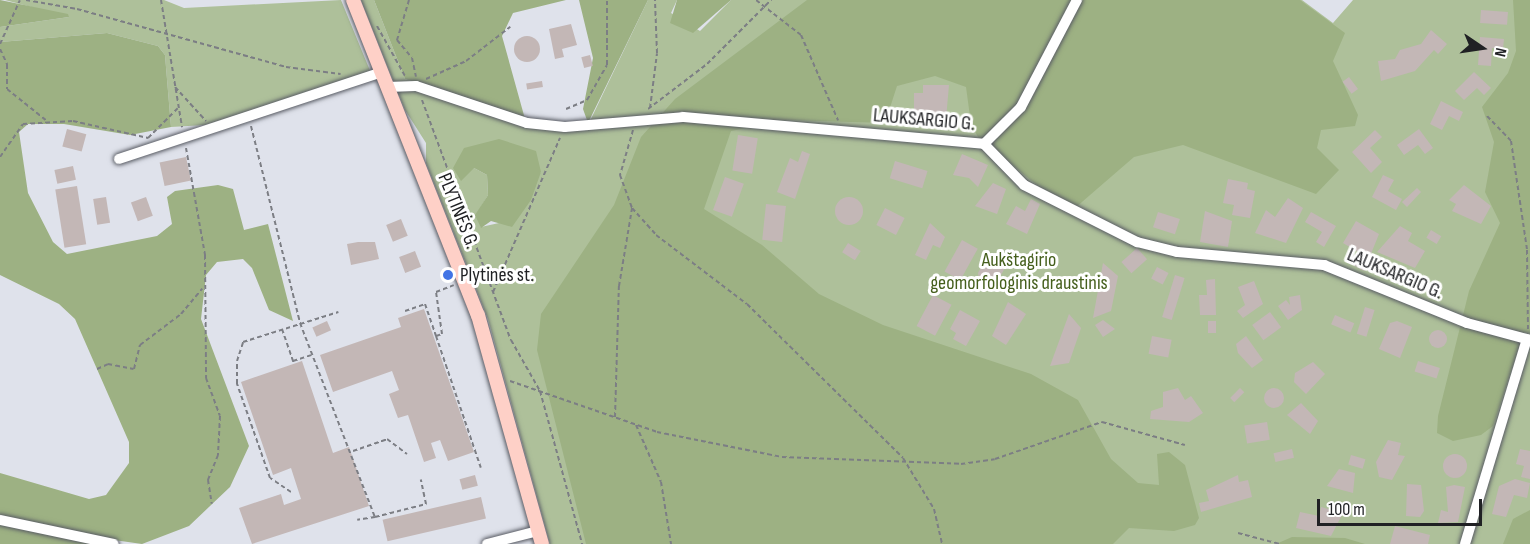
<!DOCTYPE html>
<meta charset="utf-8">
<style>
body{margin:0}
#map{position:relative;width:1530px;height:544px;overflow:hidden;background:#dfe2eb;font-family:"Sofia Sans Condensed",sans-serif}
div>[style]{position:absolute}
.green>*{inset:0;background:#aec09a}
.forest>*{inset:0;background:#9db183}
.building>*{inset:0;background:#c3b7b6;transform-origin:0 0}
.round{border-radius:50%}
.path>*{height:2px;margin-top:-1px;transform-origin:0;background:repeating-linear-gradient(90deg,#7c7e84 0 4.5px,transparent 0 7.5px)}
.roads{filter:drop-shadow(0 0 2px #595c64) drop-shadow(0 0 2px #595c64)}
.minor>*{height:10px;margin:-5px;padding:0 5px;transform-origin:5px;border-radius:5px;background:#fff}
.major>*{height:14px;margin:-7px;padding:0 7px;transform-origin:7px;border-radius:7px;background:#fed0c7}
.dots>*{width:16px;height:16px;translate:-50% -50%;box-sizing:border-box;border:3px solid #fff;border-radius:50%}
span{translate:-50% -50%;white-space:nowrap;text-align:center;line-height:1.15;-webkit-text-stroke:6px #fff;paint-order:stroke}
.street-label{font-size:20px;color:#202124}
.park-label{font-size:20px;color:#455f1c}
.poi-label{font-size:20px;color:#202124}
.left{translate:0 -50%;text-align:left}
.north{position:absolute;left:1452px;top:18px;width:60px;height:60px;-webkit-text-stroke:4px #fff;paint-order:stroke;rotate:103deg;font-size:16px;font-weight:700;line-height:24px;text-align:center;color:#202124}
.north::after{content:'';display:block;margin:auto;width:21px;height:27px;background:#202124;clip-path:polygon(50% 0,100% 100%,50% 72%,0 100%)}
.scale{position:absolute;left:1317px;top:499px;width:165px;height:27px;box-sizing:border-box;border:3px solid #202124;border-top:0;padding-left:8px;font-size:18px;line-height:21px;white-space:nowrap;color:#202124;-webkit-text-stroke:4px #fff;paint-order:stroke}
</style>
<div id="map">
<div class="green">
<div style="clip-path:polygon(5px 0,164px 0,184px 8px,341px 0,371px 73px,205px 125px,171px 127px,165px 55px,158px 46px,107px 33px,0 42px,0 27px,69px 17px)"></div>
<div style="clip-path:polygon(evenodd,361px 0,374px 0,405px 79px,525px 118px,567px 123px,589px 123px,648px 0,677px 0,671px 13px,700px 31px,731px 0,1302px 0,1333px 23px,1353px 0,1530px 0,1530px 544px,550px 544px,488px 319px,426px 163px,426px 143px,405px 110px,361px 0,474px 168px,541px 172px,499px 223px,481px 227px,476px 215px,488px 195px,487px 175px,474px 168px)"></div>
</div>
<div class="forest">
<div style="clip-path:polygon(0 0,68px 14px,69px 17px,0 27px)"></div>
<div style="clip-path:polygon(374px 0,566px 0,513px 13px,502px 36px,525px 119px,405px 79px)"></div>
<div style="clip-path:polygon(579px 0,648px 0,588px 123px,583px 109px,593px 58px)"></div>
<div style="clip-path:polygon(677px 0,731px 0,693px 33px,670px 23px)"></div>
<div style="clip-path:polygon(807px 0,1300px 0,1345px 33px,1333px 61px,1358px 115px,1355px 126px,1321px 130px,1317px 148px,1339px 170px,1316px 194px,1183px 145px,1134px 157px,1075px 208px,1042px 189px,978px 137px,971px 124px,966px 87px,935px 76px,897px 86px,885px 123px,787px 120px,731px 131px,704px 209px,762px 245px,819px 294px,883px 325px,1031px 374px,1078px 400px,1111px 459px,1138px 483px,1159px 485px,1157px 454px,1169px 452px,1185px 465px,1199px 518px,1195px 525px,1174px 531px,1129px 528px,1113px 544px,586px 544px,537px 350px,541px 314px,614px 205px,641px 137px,675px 99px)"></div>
<div style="clip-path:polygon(1513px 0,1530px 0,1530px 333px,1524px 332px,1493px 426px,1481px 435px,1453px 441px,1437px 433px,1438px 416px,1469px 291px,1500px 223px,1485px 192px,1494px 142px,1482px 107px,1508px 73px,1516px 51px)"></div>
<div style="clip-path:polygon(107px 33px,158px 46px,165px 55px,171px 127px,130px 135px,64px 124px,28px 124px,19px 132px,28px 193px,53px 242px,67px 254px,157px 236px,172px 224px,167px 197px,175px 191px,218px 185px,233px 189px,244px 230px,268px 224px,293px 321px,269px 310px,252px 268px,243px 259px,217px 262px,206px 275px,201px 319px,249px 446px,230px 487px,189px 526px,142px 544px,114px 540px,112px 544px,0 544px,0 473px,89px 499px,106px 495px,129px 463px,129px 442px,75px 319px,59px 304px,0 275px,0 42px)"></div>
<div style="clip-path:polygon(499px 139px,536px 151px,541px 172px,531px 200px,512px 227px,491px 221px,481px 228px,475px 215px,488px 195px,487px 175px,474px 168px,461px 181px,453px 168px,464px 148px)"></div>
<div style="clip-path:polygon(1530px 510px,1530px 544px,1503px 544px,1513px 519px)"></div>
<div style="clip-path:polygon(1292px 537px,1345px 538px,1365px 544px,1276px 544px)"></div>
</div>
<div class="building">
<div style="left:1481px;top:10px;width:27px;height:13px;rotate:4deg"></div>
<div style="clip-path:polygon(571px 24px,577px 45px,562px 49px,564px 57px,555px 59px,549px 29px)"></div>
<div style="clip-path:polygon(1431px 30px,1447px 44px,1438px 54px,1434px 50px,1415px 71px,1381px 81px,1378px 61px,1395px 59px,1400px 50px,1421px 44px)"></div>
<div class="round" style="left:514px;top:36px;width:26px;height:26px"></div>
<div style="clip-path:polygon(1480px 37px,1504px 39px,1503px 49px,1492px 48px,1491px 66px,1478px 65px)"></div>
<div style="left:590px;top:55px;width:11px;height:9px;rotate:75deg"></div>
<div style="clip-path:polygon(1474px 72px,1491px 88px,1484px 95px,1477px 88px,1464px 100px,1455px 91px)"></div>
<div style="left:1349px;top:77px;width:15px;height:8px;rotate:53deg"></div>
<div style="left:542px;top:81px;width:6px;height:16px;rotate:81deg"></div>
<div style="clip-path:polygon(923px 85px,949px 85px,946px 119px,914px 119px,914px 93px,923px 93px)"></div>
<div style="clip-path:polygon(1441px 101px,1463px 112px,1459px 121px,1449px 116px,1442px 130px,1430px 124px)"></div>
<div style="left:67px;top:129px;width:20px;height:18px;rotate:15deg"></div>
<div style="clip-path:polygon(1419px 129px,1433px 148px,1425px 154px,1418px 145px,1404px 155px,1397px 145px)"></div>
<div style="clip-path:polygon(1375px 130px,1382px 137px,1370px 148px,1382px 162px,1371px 173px,1352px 152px)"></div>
<div style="left:738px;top:135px;width:20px;height:36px;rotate:9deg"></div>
<div style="clip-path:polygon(802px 151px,810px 154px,795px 199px,777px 192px,790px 158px,798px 162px)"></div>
<div style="clip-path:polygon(962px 154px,988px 165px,978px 187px,969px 178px,953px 175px)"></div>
<div style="left:186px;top:157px;width:24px;height:27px;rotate:78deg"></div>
<div style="left:895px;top:161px;width:34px;height:18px;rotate:17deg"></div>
<div style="left:73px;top:166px;width:14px;height:19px;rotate:78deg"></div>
<div style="clip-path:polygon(1383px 175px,1394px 180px,1388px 191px,1402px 199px,1396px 210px,1372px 197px)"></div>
<div style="left:725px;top:177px;width:20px;height:35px;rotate:20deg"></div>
<div style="clip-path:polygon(1228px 179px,1248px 183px,1247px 189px,1255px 191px,1250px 218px,1232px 215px,1234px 205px,1223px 203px)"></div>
<div style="clip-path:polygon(993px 183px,1006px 189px,997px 214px,975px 206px)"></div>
<div style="clip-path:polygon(1464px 185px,1491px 206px,1481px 224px,1452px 211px,1456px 204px,1449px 200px)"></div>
<div style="left:77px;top:186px;width:59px;height:22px;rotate:81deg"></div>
<div style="clip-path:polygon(1417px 188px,1421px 192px,1407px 207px,1402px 202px)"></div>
<div class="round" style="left:835px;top:197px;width:28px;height:28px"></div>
<div style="left:106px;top:197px;width:26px;height:13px;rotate:81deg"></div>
<div style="left:146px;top:197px;width:20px;height:16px;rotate:70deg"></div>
<div style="clip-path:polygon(1288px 198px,1303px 208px,1286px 243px,1255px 233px,1266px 210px,1275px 217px)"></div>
<div style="clip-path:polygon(1031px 199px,1040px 204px,1027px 234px,1006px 224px,1016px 206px,1025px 211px)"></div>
<div style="left:766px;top:204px;width:20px;height:36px;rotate:6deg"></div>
<div style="left:885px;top:208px;width:22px;height:19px;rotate:27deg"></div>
<div style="clip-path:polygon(1205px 211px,1232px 221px,1228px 247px,1200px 242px)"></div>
<div style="left:1158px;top:212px;width:23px;height:16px;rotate:18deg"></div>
<div style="clip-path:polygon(1311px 212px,1336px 226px,1324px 247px,1316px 242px,1322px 232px,1305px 222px)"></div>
<div style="left:401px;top:219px;width:18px;height:16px;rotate:68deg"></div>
<div style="clip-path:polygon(1356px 221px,1379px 234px,1364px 271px,1351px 264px,1358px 252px,1343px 243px)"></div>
<div style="clip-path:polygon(930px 223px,945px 237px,940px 248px,933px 245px,926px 260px,915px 255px)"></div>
<div style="clip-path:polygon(1400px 226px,1412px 233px,1408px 241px,1425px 251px,1415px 268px,1377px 252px)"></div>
<div style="left:1431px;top:230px;width:12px;height:9px;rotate:31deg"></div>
<div style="left:962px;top:240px;width:18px;height:36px;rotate:29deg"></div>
<div style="clip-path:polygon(358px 242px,375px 242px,379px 259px,351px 265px,347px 244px)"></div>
<div style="left:848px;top:243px;width:15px;height:11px;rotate:32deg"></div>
<div style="left:1137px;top:248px;width:15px;height:21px;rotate:48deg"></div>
<div style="left:415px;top:251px;width:17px;height:17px;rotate:69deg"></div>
<div style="clip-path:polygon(988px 254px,1007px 264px,994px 288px,979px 280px,978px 273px)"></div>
<div style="clip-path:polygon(1103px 263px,1118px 276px,1111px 311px,1093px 318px)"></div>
<div style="left:1157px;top:267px;width:13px;height:13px;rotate:27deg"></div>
<div style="left:1175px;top:275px;width:10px;height:44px;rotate:17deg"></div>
<div style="clip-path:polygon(1215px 279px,1216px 315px,1200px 315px,1199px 295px,1207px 295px,1206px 280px)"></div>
<div style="clip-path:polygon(1254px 281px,1263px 304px,1243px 318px,1237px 311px,1245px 305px,1238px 287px)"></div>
<div style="left:933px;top:295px;width:21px;height:35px;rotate:28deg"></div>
<div style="clip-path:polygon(1300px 295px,1302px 310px,1288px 320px,1278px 306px,1286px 300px,1290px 305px,1289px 297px)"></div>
<div style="clip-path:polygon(1008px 302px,1026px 314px,1006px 345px,992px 336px)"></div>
<div style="left:1365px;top:307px;width:10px;height:28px;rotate:17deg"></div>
<div style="clip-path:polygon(424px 309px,474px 452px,448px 461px,440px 440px,431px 443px,436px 458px,424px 462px,408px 415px,398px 418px,389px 394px,399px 390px,392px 371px,333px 392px,320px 355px,401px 327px,398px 318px)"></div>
<div style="clip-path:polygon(960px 310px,980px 321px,966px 346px,953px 339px,956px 333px,950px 329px)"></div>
<div style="left:1270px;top:312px;width:19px;height:22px;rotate:54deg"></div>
<div style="clip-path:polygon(1069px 314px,1081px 328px,1069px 363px,1050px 366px)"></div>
<div style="left:1335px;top:315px;width:21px;height:10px;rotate:23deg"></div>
<div style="clip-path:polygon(1103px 320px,1115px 329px,1103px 337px,1095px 325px)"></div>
<div style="left:327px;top:321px;width:10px;height:16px;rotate:66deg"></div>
<div style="left:1208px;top:321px;width:8px;height:12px"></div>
<div style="clip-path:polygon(1397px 321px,1412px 327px,1400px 358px,1379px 349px,1390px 323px)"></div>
<div class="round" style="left:1429px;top:330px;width:18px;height:18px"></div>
<div style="left:1152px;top:336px;width:20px;height:18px;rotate:11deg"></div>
<div style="clip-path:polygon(1246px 336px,1263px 360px,1252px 368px,1238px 353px,1236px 344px)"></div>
<div style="clip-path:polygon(302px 361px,333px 453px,349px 447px,369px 506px,252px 544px,239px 508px,281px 494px,284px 505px,301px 499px,291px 468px,273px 475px,241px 382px)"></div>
<div style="left:1418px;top:361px;width:23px;height:11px;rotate:18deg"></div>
<div style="clip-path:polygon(1313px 362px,1325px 374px,1306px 394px,1294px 382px,1295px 373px)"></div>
<div style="clip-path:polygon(1178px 388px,1185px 400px,1191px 396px,1203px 413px,1189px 422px,1150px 419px,1151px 411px,1163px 407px,1163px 392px)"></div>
<div style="left:1240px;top:388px;width:6px;height:14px;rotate:45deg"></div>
<div class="round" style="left:1264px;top:388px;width:20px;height:20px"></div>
<div style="clip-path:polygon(1301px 403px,1318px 421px,1310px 434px,1287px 415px)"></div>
<div style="left:1267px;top:422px;width:18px;height:23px;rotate:81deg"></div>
<div style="clip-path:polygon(1388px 440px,1401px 443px,1398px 455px,1405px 456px,1392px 480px,1379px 477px,1376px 462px)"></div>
<div style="left:1292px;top:449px;width:9px;height:19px;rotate:77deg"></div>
<div style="clip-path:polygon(1520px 449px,1530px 451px,1530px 479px,1521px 477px,1524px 466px,1516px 464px)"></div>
<div class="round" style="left:1443px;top:454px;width:24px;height:24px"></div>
<div style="left:1351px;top:455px;width:15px;height:10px;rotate:16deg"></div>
<div style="clip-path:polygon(1339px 469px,1355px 473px,1353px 493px,1327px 486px)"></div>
<div style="left:475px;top:475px;width:11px;height:16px;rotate:75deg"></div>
<div style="clip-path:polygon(1238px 475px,1239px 482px,1248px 480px,1252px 497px,1201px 512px,1199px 503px,1209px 501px,1206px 490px)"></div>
<div style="clip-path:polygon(1515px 479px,1530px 483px,1527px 498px,1514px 495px,1506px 517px,1492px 514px,1499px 486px)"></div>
<div style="clip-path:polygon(1407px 484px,1421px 485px,1424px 511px,1420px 517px,1406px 516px)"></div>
<div style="clip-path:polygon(1454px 485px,1465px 487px,1458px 522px,1438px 523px,1441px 510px,1448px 512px,1446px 487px)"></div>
<div style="left:481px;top:497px;width:22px;height:101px;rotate:77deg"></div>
<div style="clip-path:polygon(1321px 507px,1343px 513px,1331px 536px,1296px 528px,1300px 512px,1319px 516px)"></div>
<div style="clip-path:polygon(1395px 526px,1430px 535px,1428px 544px,1390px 544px)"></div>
</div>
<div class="path">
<div style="left:26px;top:0;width:52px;rotate:10deg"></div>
<div style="left:77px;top:9px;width:217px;rotate:15.5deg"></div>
<div style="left:286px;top:67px;width:55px;rotate:7.3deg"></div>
<div style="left:161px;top:0;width:129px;rotate:80.6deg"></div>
<div style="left:409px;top:0;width:42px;rotate:106.7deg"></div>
<div style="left:397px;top:40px;width:23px;rotate:50deg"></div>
<div style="left:412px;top:58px;width:19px;rotate:78deg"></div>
<div style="left:756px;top:0;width:57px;rotate:37.9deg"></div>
<div style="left:801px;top:35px;width:93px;rotate:66.5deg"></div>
<div style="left:377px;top:26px;width:57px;rotate:60.8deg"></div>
<div style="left:0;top:44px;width:48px;rotate:-65.6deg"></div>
<div style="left:0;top:49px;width:17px;rotate:65deg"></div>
<div style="left:7px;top:64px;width:25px;rotate:90deg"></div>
<div style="left:7px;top:89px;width:51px;rotate:38.7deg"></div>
<div style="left:426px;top:79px;width:44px;rotate:-24.2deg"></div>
<div style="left:466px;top:61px;width:56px;rotate:-37.7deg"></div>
<div style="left:175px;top:87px;width:46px;rotate:47.6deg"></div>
<div style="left:422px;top:100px;width:256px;rotate:69.7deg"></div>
<div style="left:511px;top:340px;width:59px;rotate:60.4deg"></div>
<div style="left:540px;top:391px;width:159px;rotate:74.6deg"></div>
<div style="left:650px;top:108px;width:55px;rotate:-82.7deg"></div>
<div style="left:657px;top:53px;width:53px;rotate:-92.2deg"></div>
<div style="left:566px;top:109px;width:23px;rotate:-23deg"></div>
<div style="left:587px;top:100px;width:40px;rotate:-60.3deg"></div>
<div style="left:607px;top:65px;width:65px;rotate:-90deg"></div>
<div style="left:648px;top:109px;width:74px;rotate:-37.3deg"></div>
<div style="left:707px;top:64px;width:91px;rotate:-45deg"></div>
<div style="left:1487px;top:116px;width:35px;rotate:46deg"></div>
<div style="left:1511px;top:141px;width:110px;rotate:81.6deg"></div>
<div style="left:1527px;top:250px;width:80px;rotate:89.3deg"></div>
<div style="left:251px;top:126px;width:203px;rotate:76deg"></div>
<div style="left:300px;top:323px;width:208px;rotate:68.9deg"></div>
<div style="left:375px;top:517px;width:18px;rotate:171deg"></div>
<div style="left:633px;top:130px;width:47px;rotate:106.1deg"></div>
<div style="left:620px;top:175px;width:35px;rotate:70deg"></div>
<div style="left:632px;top:208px;width:36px;rotate:48deg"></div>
<div style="left:656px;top:235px;width:114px;rotate:37.2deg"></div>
<div style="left:747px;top:304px;width:219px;rotate:44.6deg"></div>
<div style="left:903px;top:458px;width:60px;rotate:58.7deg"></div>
<div style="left:934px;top:509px;width:36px;rotate:77deg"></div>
<div style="left:186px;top:148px;width:109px;rotate:79.9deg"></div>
<div style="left:205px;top:255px;width:123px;rotate:89.5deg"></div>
<div style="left:206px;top:378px;width:40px;rotate:69.8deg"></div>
<div style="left:220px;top:416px;width:39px;rotate:93deg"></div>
<div style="left:218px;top:455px;width:27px;rotate:112deg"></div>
<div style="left:208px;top:480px;width:24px;rotate:81deg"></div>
<div style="left:0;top:157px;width:40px;rotate:-55.1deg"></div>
<div style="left:23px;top:124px;width:50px;rotate:-3.4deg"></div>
<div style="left:73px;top:121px;width:77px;rotate:12.8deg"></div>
<div style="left:148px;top:138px;width:42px;rotate:-45deg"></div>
<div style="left:493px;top:292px;width:168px;rotate:-66.5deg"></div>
<div style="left:405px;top:311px;width:21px;rotate:-19deg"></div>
<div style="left:425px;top:304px;width:34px;rotate:71deg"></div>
<div style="left:436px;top:336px;width:6px;rotate:-18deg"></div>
<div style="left:442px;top:334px;width:42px;rotate:-98.1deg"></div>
<div style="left:436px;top:292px;width:19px;rotate:-21deg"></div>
<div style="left:282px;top:329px;width:37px;rotate:71deg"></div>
<div style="left:436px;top:336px;width:139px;rotate:71.2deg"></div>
<div style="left:293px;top:361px;width:19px;rotate:-18deg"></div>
<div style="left:97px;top:369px;width:12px;rotate:-24deg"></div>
<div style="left:108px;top:364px;width:26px;rotate:11deg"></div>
<div style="left:134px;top:369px;width:25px;rotate:-76deg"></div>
<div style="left:140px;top:345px;width:51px;rotate:-37.1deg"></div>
<div style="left:181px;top:314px;width:33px;rotate:-50deg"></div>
<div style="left:510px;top:381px;width:156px;rotate:19.1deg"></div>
<div style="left:657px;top:432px;width:127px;rotate:11.3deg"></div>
<div style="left:782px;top:457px;width:179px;rotate:2.2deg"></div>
<div style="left:961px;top:464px;width:34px;rotate:-8deg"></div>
<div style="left:995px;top:459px;width:113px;rotate:-19.1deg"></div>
<div style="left:1102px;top:422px;width:86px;rotate:15.5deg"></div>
<div style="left:615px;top:417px;width:131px;rotate:-88.3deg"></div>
<div style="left:619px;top:286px;width:79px;rotate:-80.5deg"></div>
<div style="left:636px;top:425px;width:62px;rotate:66.3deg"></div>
<div style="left:661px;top:482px;width:63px;rotate:80.8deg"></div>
<div style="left:353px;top:451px;width:36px;rotate:-19deg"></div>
<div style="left:387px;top:439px;width:25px;rotate:37deg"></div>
<div style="left:291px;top:492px;width:25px;rotate:-146deg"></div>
<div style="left:270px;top:478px;width:100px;rotate:-109.3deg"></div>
<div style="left:237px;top:384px;width:23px;rotate:-90deg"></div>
<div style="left:237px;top:361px;width:20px;rotate:-72deg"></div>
<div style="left:243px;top:342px;width:100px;rotate:-17.5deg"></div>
<div style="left:375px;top:517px;width:53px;rotate:-14.3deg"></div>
<div style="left:426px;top:504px;width:25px;rotate:-102deg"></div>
<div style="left:1238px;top:533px;width:43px;rotate:14.7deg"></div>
</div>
<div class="roads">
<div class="minor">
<div style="left:387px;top:87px;width:29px;rotate:-2deg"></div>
<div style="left:416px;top:86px;width:117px;rotate:18.4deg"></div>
<div style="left:527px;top:123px;width:38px;rotate:6deg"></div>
<div style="left:565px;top:127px;width:118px;rotate:-4.8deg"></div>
<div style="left:683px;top:117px;width:302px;rotate:5.1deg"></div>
<div style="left:984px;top:144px;width:57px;rotate:45.7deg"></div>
<div style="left:1024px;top:185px;width:127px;rotate:26.8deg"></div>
<div style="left:1137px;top:242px;width:41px;rotate:14deg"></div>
<div style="left:1177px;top:252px;width:148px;rotate:5.1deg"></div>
<div style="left:1324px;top:265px;width:154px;rotate:22.1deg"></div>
<div style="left:1467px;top:323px;width:65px;rotate:15.1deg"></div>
<div style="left:984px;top:144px;width:52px;rotate:-45deg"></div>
<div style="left:1021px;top:107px;width:121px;rotate:-62.4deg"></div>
<div style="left:119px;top:159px;width:277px;rotate:-18.3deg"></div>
<div style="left:0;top:520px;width:116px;rotate:11.9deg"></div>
<div style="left:487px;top:544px;width:53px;rotate:-14.3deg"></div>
<div style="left:1465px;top:544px;width:214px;rotate:-73.2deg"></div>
</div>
<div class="major">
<div style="left:353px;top:0;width:339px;rotate:68.4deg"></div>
<div style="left:478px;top:315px;width:238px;rotate:74.4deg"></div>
</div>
</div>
<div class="dots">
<div style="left:448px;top:275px;background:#4274e5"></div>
</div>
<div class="street-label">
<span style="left:924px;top:120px;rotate:5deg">LAUKSARGIO G.</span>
<span style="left:458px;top:211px;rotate:68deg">PLYTINĖS G.</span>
<span style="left:1395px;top:274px;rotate:23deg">LAUKSARGIO G.</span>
</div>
<div class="park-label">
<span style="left:1019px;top:272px">Aukštagirio<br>geomorfologinis draustinis</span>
</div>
<div class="poi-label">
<span class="left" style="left:460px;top:275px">Plytinės st.</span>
</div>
<div class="north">N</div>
<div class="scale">100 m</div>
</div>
